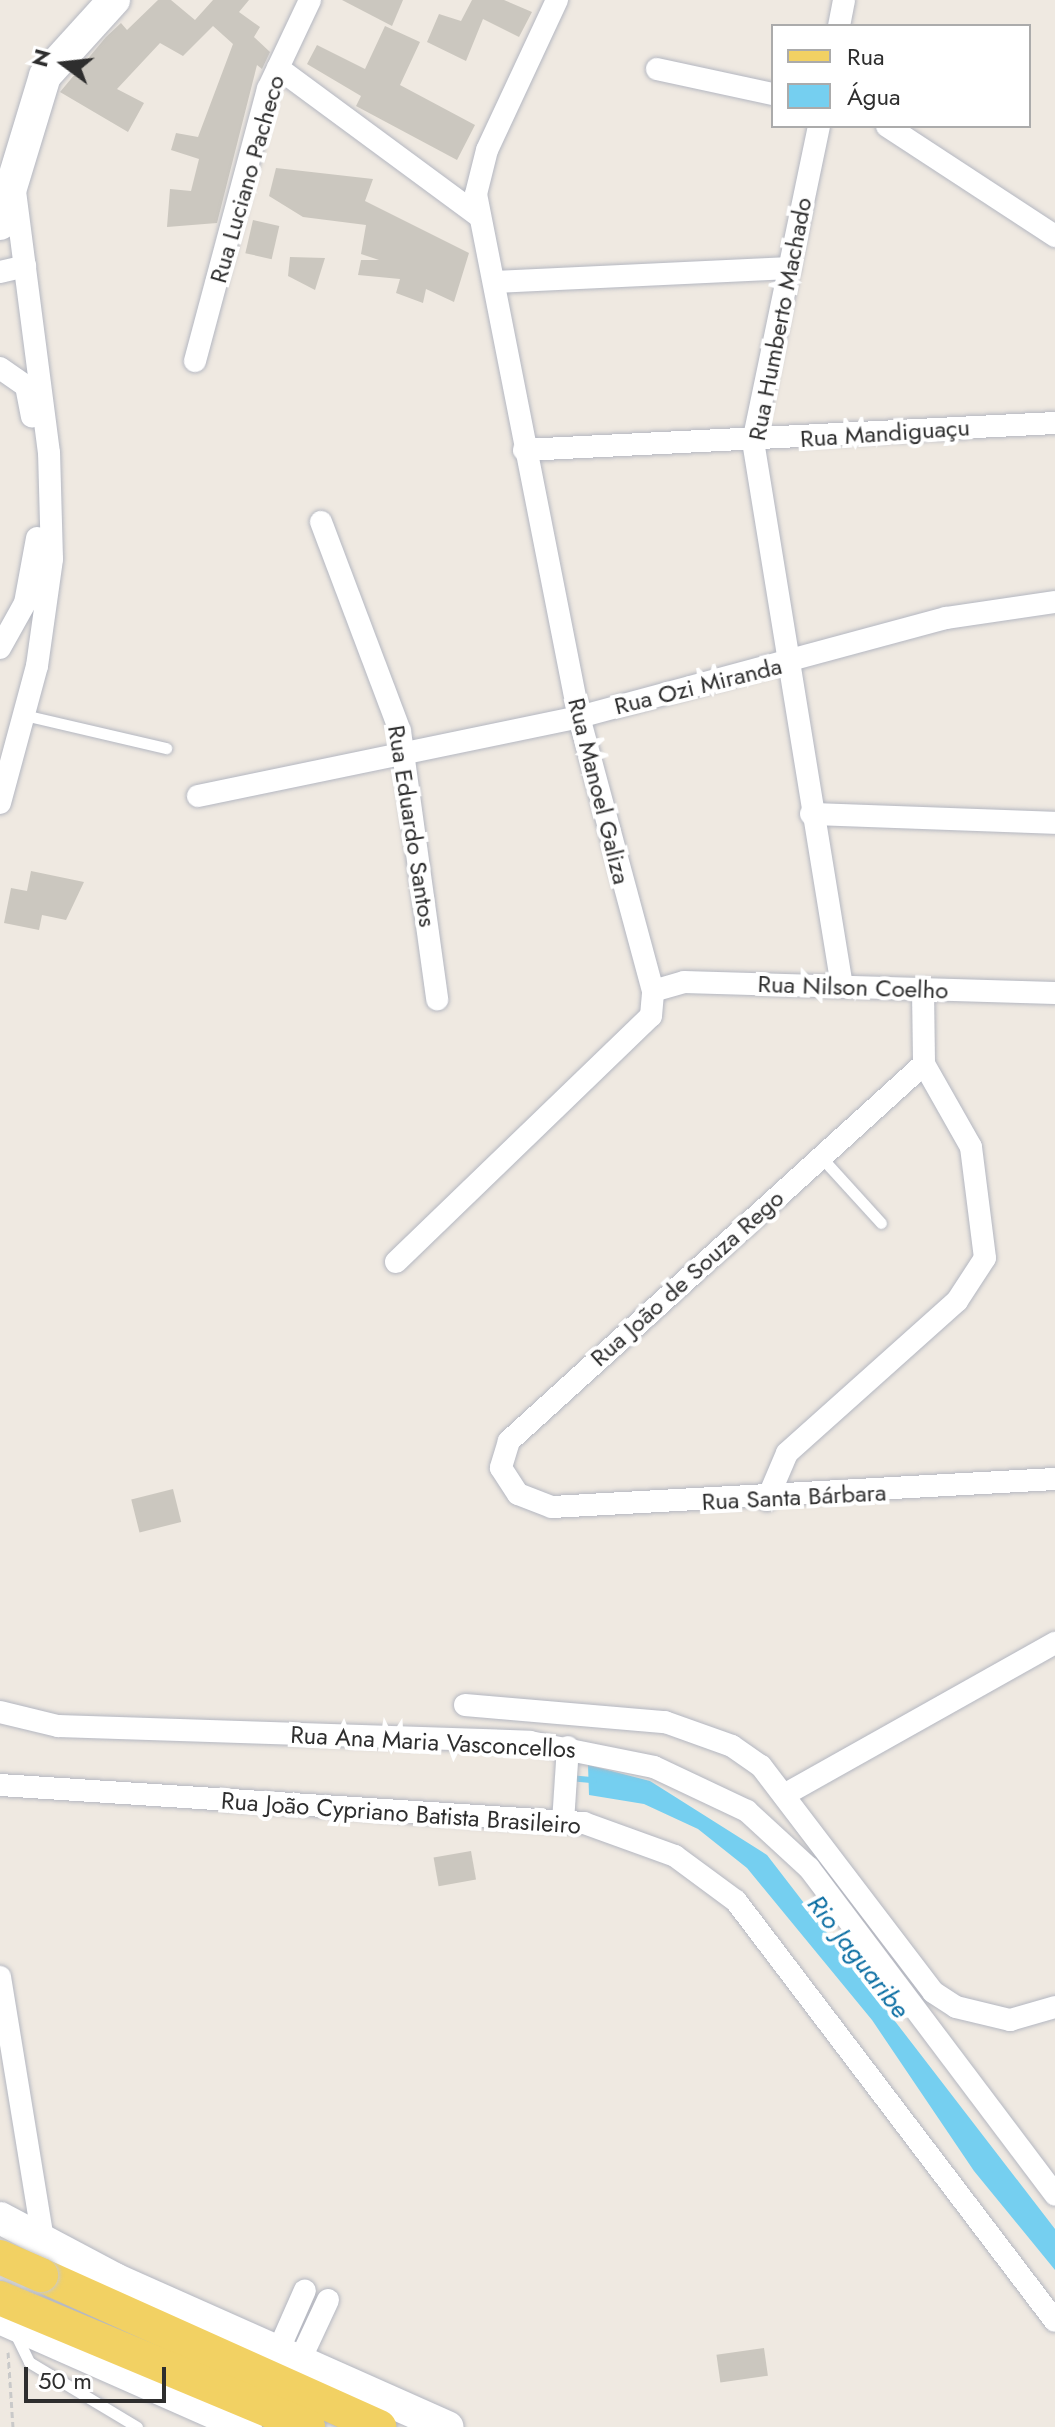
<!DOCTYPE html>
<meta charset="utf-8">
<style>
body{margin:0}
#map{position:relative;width:1055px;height:2427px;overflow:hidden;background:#efe9e1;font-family:Jost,sans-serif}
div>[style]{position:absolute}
.water>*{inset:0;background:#75cff0}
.stream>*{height:6px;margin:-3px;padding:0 3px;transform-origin:3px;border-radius:3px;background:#75cff0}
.building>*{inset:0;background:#cbc7bf;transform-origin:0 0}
.path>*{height:3px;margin-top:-1.5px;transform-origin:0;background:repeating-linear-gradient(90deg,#c9c9c9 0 6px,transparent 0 10px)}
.roads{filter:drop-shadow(0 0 2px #b4b7c1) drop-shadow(0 0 2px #b4b7c1)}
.lane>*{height:11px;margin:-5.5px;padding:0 5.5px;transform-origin:5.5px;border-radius:5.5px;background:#fff}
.street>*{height:22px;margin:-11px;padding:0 11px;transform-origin:11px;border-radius:11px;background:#fff}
.secondary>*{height:32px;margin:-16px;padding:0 16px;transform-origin:16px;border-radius:16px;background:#fff}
.primary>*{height:34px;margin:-17px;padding:0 17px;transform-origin:17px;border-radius:17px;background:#f2d163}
.bridges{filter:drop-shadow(0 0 2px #c9c9c9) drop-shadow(0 0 2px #c9c9c9)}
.primary-bridge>*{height:34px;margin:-17px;padding:0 17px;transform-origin:17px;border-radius:17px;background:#f2d163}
span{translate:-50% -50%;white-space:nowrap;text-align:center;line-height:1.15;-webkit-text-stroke:8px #fff;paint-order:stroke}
.street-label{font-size:24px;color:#2e2e2e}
.water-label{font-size:26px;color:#0d6fa3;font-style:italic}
.legend{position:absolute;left:771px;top:24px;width:260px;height:104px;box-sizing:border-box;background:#fff;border:2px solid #ababab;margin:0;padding:10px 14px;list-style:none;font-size:24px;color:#2e2e2e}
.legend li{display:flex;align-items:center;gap:16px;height:40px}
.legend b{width:40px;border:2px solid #ababab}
.north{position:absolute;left:24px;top:24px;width:80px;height:80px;-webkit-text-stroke:6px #fff;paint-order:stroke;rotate:285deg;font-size:22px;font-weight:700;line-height:32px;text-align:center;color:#2e2e2e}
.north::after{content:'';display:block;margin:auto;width:28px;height:36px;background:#2e2e2e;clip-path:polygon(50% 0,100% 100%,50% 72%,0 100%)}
.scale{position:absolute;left:24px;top:2367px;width:142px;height:36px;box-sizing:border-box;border:4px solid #2e2e2e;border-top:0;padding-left:10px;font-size:24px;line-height:28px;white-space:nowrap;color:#2e2e2e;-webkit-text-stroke:6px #fff;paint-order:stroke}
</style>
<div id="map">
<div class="water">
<div style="clip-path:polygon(588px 1765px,650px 1781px,767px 1855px,1055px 2229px,1055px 2270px,974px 2171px,872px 2020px,747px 1868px,698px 1829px,644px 1804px,589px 1795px)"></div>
</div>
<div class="stream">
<div style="left:569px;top:1778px;width:25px;rotate:5deg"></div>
</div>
<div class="building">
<div style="clip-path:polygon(158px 0,171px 0,195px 20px,213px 0,249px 0,239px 12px,260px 27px,254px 37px,270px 52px,262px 69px,257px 65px,217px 223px,167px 227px,170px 189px,191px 191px,199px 159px,171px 150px,176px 133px,198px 137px,233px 44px,213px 26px,183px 56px,160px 43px,117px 89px,144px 103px,128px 132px,60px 92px,106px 37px,121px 23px,127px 30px)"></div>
<div style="clip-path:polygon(342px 0,403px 0,392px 26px)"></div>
<div style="clip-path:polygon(472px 0,504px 0,532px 12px,519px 37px,483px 19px,466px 61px,427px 42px,439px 14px,461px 21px)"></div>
<div style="clip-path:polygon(385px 26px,420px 42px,400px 85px,475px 125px,457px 160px,356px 106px,361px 96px,307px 64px,317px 45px,365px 69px)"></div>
<div style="clip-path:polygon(276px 168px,373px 179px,365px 201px,469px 253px,454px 302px,426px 289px,423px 303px,396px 293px,400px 279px,358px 275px,361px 260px,379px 260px,361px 254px,366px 225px,303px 217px,269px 196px)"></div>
<div style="left:253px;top:220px;width:27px;height:34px;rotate:13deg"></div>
<div style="clip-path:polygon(290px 257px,325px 258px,315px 290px,288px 276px)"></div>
<div style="clip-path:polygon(31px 871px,84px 882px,66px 920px,42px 915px,39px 930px,4px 923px,11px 888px,27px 891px)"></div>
<div style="left:173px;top:1489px;width:34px;height:43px;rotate:76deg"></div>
<div style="left:471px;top:1851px;width:29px;height:38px;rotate:80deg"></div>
<div style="left:764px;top:2348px;width:28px;height:48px;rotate:82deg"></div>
</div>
<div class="path">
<div style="left:8px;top:2352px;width:75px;rotate:86.2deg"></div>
</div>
<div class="roads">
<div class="lane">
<div style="left:24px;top:715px;width:146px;rotate:13.1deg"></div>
<div style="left:821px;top:1157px;width:89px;rotate:47.7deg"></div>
<div style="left:14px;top:2331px;width:34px;rotate:64deg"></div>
<div style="left:29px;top:2362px;width:126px;rotate:31deg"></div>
</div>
<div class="street">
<div style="left:839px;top:26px;width:26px;rotate:-79deg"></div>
<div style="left:278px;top:68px;width:250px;rotate:36.4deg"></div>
<div style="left:657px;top:69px;width:119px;rotate:12.2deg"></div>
<div style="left:819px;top:126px;width:322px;rotate:101.8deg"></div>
<div style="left:753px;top:441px;width:552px;rotate:80.73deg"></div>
<div style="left:887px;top:126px;width:201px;rotate:33.2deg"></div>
<div style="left:0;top:272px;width:26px;rotate:-13deg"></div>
<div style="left:495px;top:282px;width:295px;rotate:-2.7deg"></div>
<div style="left:195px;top:361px;width:282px;rotate:-75deg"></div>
<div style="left:268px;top:89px;width:98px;rotate:-64.7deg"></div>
<div style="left:0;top:368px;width:32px;rotate:35deg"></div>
<div style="left:26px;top:386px;width:31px;rotate:79deg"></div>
<div style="left:524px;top:450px;width:532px;rotate:-2.91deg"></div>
<div style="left:321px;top:522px;width:223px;rotate:69.3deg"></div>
<div style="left:400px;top:731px;width:271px;rotate:82.1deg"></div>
<div style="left:0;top:648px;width:51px;rotate:-60.9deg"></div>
<div style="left:25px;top:603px;width:66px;rotate:-79.5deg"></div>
<div style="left:198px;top:796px;width:389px;rotate:-11.7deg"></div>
<div style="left:579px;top:717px;width:380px;rotate:-15.1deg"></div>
<div style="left:946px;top:618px;width:110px;rotate:-8.4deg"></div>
<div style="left:0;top:803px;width:142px;rotate:-74.9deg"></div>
<div style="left:37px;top:666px;width:108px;rotate:-82deg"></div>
<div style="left:52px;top:559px;width:106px;rotate:-91.6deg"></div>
<div style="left:49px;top:453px;width:265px;rotate:-97.4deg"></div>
<div style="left:811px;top:814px;width:244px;rotate:2.1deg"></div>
<div style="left:923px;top:990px;width:74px;rotate:89.2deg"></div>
<div style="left:924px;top:1064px;width:561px;rotate:137.75deg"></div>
<div style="left:509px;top:1441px;width:28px;rotate:107deg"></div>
<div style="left:501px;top:1468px;width:31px;rotate:57deg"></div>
<div style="left:518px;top:1494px;width:36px;rotate:21deg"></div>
<div style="left:552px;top:1507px;width:504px;rotate:-3.19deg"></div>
<div style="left:653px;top:991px;width:32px;rotate:-16deg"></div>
<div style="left:684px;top:982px;width:371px;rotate:1.7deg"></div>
<div style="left:396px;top:1262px;width:354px;rotate:-44deg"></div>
<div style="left:651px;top:1016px;width:25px;rotate:-85deg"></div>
<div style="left:653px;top:991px;width:284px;rotate:-105.1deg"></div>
<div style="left:579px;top:717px;width:533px;rotate:-101.14deg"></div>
<div style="left:476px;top:194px;width:45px;rotate:-76deg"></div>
<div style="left:487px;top:150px;width:166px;rotate:-65deg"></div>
<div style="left:767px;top:1500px;width:51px;rotate:-66.9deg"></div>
<div style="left:787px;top:1453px;width:228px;rotate:-41.8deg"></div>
<div style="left:957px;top:1301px;width:51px;rotate:-56.9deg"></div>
<div style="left:985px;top:1258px;width:112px;rotate:-97.2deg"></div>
<div style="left:971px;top:1147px;width:95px;rotate:-119.5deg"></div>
<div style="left:465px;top:1705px;width:201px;rotate:4.9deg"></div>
<div style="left:665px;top:1722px;width:71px;rotate:19.7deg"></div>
<div style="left:732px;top:1746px;width:35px;rotate:35deg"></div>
<div style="left:761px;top:1766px;width:284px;rotate:52.7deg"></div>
<div style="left:933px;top:1992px;width:27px;rotate:33deg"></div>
<div style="left:956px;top:2007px;width:56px;rotate:13.5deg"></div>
<div style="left:1010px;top:2020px;width:47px;rotate:-16.1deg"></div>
<div style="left:0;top:1712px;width:60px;rotate:13.6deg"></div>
<div style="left:58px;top:1726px;width:472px;rotate:1.9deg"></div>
<div style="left:530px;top:1742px;width:126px;rotate:11.4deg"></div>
<div style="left:654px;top:1767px;width:103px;rotate:25.3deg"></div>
<div style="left:747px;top:1811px;width:84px;rotate:42.6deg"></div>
<div style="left:809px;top:1868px;width:409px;rotate:53deg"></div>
<div style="left:0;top:1785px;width:585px;rotate:3.72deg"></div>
<div style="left:584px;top:1823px;width:97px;rotate:19.9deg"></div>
<div style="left:675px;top:1856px;width:76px;rotate:36.4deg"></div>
<div style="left:736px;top:1901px;width:527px;rotate:52.78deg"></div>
<div style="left:784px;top:1795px;width:311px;rotate:-29.3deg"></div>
<div style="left:563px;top:1822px;width:75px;rotate:-86.2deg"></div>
<div style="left:0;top:1977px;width:266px;rotate:80.7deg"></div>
<div style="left:279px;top:2349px;width:64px;rotate:-66.2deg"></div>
<div style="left:301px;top:2358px;width:64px;rotate:-65deg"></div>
</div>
<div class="secondary">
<div style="left:0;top:224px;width:155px;rotate:-73.1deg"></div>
<div style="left:45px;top:76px;width:103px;rotate:-47.8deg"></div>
<div style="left:0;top:2218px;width:130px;rotate:27.9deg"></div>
<div style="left:115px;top:2279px;width:364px;rotate:24deg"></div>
<div style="left:0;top:2318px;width:269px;rotate:23.9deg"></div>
</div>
<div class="primary">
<div style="left:41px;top:2275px;width:371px;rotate:24.2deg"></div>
<div style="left:0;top:2298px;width:334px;rotate:22.7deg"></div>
</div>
</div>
<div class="bridges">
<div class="primary-bridge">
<div style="left:0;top:2257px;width:45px;rotate:23.7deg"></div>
</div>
</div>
<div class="street-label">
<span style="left:247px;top:179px;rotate:-74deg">Rua Luciano Pacheco</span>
<span style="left:780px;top:319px;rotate:-79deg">Rua Humberto Machado</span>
<span style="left:885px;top:433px;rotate:-4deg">Rua Mandiguaçu</span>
<span style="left:698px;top:686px;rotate:-14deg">Rua Ozi Miranda</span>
<span style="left:599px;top:791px;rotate:76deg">Rua Manoel Galiza</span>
<span style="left:412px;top:826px;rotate:81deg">Rua Eduardo Santos</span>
<span style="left:853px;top:987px;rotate:2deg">Rua Nilson Coelho</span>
<span style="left:687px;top:1278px;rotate:-42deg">Rua João de Souza Rego</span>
<span style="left:794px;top:1497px;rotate:-3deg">Rua Santa Bárbara</span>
<span style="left:433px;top:1742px;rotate:3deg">Rua Ana Maria Vasconcellos</span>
<span style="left:401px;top:1813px;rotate:4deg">Rua João Cypriano Batista Brasileiro</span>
</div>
<div class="water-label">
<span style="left:858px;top:1957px;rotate:52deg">Rio Jaguaribe</span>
</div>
<ul class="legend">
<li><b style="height:10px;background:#f2d163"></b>Rua</li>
<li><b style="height:22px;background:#75cff0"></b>Água</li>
</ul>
<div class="north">N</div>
<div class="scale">50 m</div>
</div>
